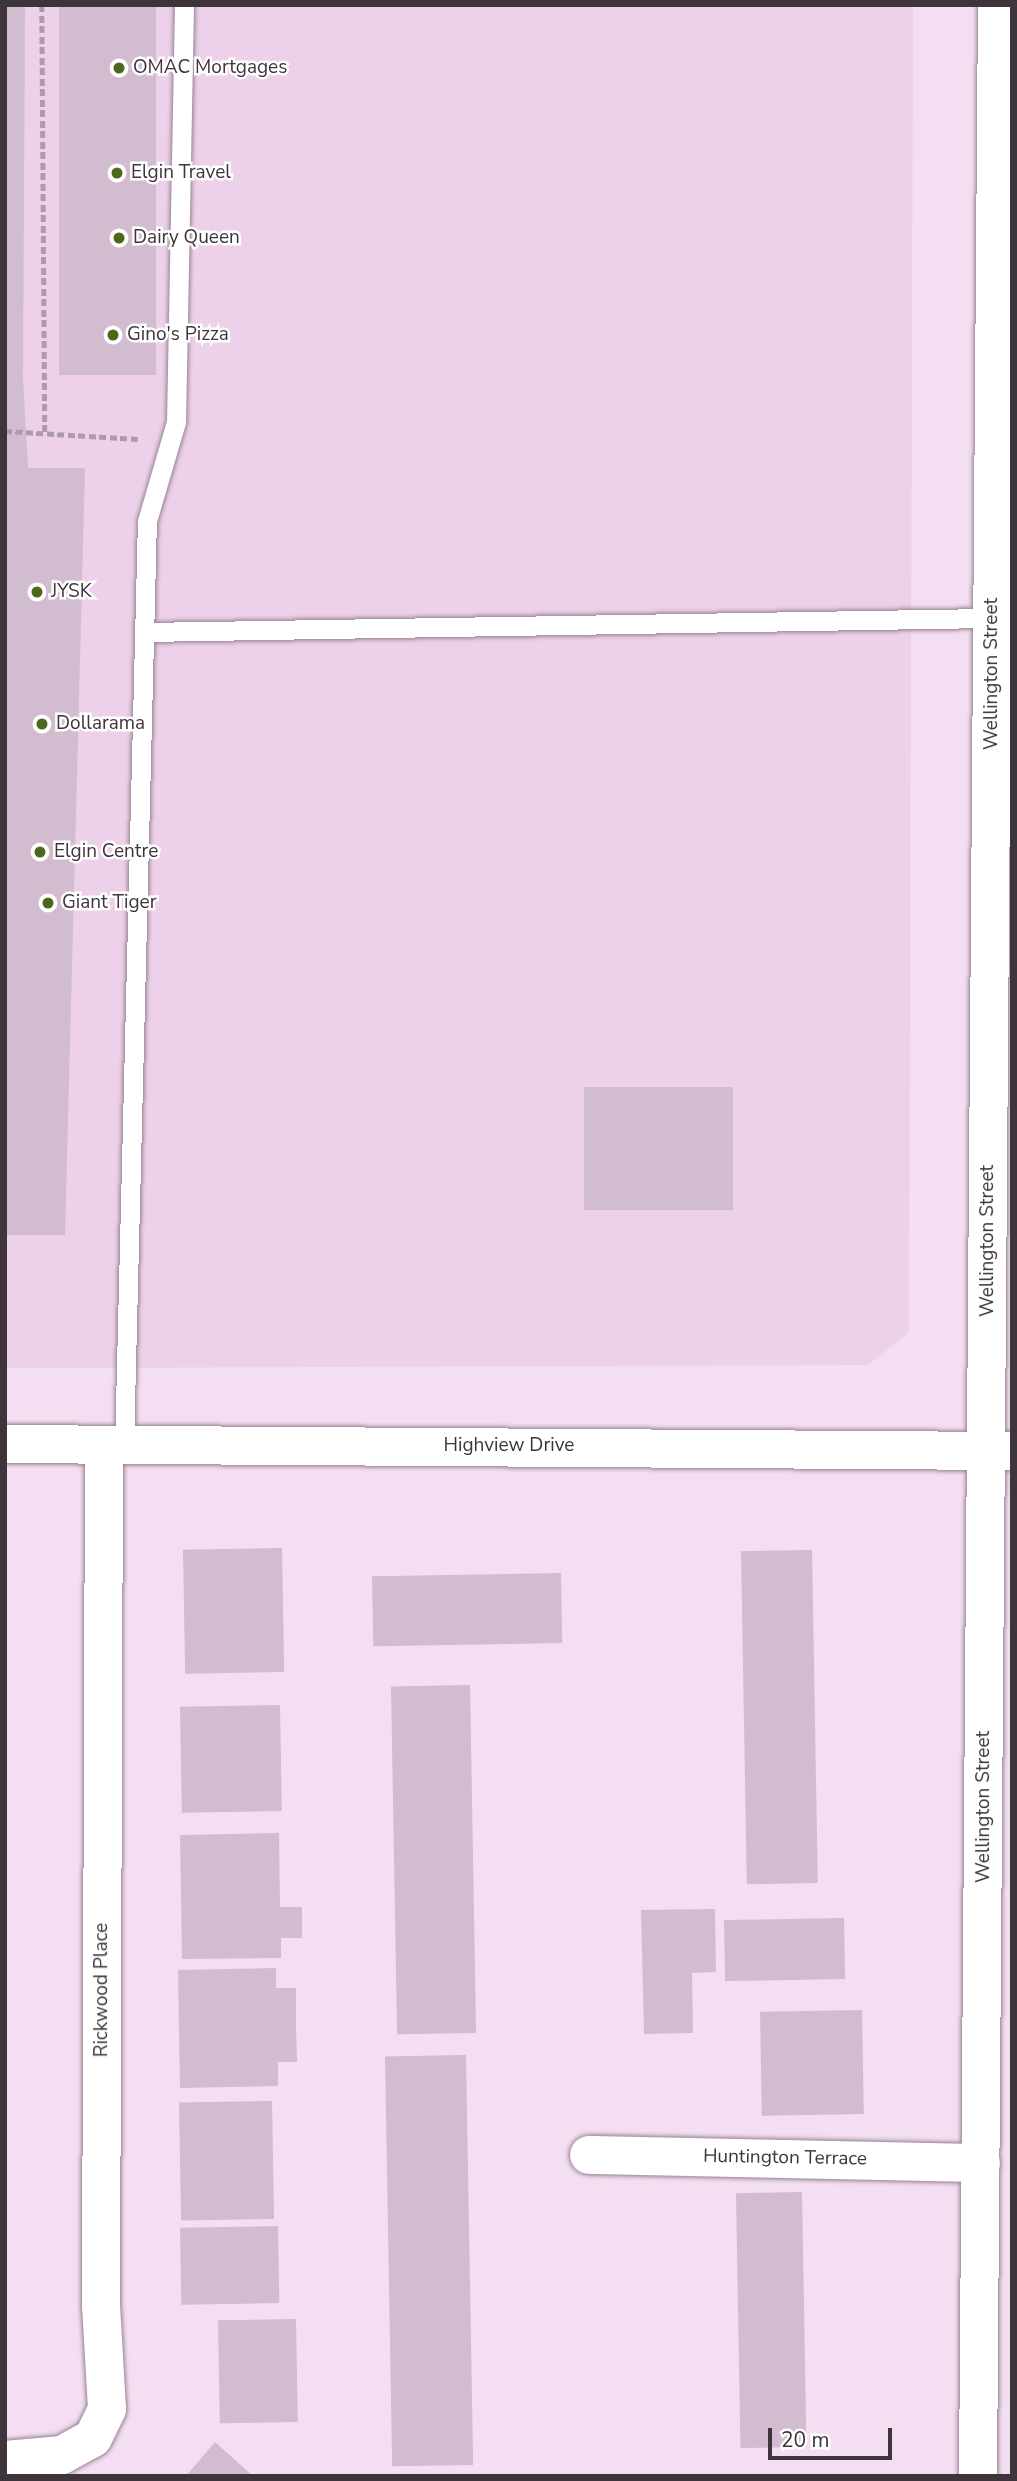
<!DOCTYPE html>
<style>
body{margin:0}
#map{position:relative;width:1017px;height:2481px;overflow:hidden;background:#f4def1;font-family:"Nunito Sans",sans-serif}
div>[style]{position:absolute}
.built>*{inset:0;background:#edd0e9}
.building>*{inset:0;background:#d2bccf;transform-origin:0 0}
.path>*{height:4.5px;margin-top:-2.25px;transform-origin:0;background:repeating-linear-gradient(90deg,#ac9baa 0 7px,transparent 0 10.5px)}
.roads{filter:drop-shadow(0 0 2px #978395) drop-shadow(0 0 2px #978395)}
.lane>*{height:19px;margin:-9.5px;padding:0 9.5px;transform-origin:9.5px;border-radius:9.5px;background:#fff}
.street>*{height:38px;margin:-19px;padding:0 19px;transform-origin:19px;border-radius:19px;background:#fff}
.secondary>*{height:38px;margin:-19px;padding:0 19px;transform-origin:19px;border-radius:19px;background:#fff}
.dots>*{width:19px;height:19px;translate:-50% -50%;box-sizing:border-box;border:4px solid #fff;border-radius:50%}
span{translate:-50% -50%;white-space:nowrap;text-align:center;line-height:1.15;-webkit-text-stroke:5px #fff;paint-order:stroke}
.poi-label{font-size:19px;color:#3d343c}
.left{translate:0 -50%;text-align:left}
.street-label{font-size:19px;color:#3d343c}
.frame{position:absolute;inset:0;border:7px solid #3d343c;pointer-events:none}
.scale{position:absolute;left:768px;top:2428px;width:124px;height:32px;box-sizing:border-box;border:4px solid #3d343c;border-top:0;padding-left:9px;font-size:21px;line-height:24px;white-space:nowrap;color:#3d343c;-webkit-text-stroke:5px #fff;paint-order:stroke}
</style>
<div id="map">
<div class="built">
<div style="clip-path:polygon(5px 5px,913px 5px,909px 1332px,868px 1365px,5px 1368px)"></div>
</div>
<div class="building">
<div style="clip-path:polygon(5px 5px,25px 5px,23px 380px,28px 468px,85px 468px,65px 1235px,5px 1235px)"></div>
<div style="left:59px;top:5px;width:97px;height:370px"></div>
<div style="left:733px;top:1087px;width:123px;height:149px;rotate:90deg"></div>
<div style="left:282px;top:1548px;width:124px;height:99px;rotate:89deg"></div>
<div style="left:812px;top:1550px;width:333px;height:71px;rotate:89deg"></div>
<div style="left:561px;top:1573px;width:70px;height:189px;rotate:89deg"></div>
<div style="left:470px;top:1685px;width:348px;height:79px;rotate:89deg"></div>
<div style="left:280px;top:1705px;width:106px;height:100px;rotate:89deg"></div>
<div style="clip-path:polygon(279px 1833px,280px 1907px,302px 1907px,302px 1938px,281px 1938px,281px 1958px,182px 1959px,180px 1835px)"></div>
<div style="clip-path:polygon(715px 1909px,716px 1972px,692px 1973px,693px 2033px,644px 2034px,641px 1910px)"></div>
<div style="left:844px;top:1918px;width:61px;height:120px;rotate:89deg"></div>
<div style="clip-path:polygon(276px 1968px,276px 1988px,296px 1988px,296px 2027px,297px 2062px,278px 2062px,278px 2086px,180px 2088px,178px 1970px)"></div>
<div style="left:862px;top:2010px;width:104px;height:102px;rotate:89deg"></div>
<div style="left:466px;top:2055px;width:410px;height:81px;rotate:89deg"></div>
<div style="left:272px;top:2101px;width:118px;height:93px;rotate:89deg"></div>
<div style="left:802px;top:2192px;width:255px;height:66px;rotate:89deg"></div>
<div style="left:278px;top:2226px;width:77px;height:98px;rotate:89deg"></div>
<div style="left:296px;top:2319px;width:103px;height:78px;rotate:89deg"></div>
<div style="clip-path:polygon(215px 2442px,253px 2476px,186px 2476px)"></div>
</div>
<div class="path">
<div style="left:42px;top:5px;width:428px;rotate:89.6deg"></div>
<div style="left:5px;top:431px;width:133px;rotate:3.4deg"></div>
</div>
<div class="roads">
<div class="lane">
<div style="left:144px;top:632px;width:848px;rotate:-0.95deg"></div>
<div style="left:124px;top:1446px;width:925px;rotate:-88.58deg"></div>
<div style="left:147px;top:521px;width:103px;rotate:-73.7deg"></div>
<div style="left:176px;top:422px;width:417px;rotate:-88.9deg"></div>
</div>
<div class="street">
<div style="left:589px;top:2155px;width:392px;rotate:1.2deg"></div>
<div style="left:5px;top:2460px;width:57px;rotate:-5deg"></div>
<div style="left:62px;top:2455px;width:35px;rotate:-29deg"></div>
<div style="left:93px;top:2438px;width:32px;rotate:-64deg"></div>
<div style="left:107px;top:2409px;width:103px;rotate:-93.3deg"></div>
<div style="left:101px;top:2306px;width:861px;rotate:-89.8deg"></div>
</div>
<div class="secondary">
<div style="left:5px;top:1444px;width:1006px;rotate:0.4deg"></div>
<div style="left:978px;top:2476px;width:2471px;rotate:-89.56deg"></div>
</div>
</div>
<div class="dots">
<div style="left:119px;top:68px;background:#4d681b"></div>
<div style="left:117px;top:173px;background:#4d681b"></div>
<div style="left:119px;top:238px;background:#4d681b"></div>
<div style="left:113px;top:335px;background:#4d681b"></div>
<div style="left:37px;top:592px;background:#4d681b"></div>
<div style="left:42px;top:724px;background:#4d681b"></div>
<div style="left:40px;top:852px;background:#4d681b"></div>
<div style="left:48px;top:903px;background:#4d681b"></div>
</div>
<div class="poi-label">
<span class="left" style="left:133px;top:68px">OMAC Mortgages</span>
<span class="left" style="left:131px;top:173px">Elgin Travel</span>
<span class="left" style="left:133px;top:238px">Dairy Queen</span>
<span class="left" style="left:127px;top:335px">Gino's Pizza</span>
<span class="left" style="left:51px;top:592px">JYSK</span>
<span class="left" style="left:56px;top:724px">Dollarama</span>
<span class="left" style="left:54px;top:852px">Elgin Centre</span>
<span class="left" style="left:62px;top:903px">Giant Tiger</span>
</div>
<div class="street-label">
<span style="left:992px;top:674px;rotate:-90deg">Wellington Street</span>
<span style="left:988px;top:1241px;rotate:-90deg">Wellington Street</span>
<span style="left:509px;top:1446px">Highview Drive</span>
<span style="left:984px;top:1807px;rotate:-90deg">Wellington Street</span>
<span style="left:102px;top:1990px;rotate:-90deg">Rickwood Place</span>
<span style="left:785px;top:2158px;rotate:1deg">Huntington Terrace</span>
</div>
<div class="frame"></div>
<div class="scale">20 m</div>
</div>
